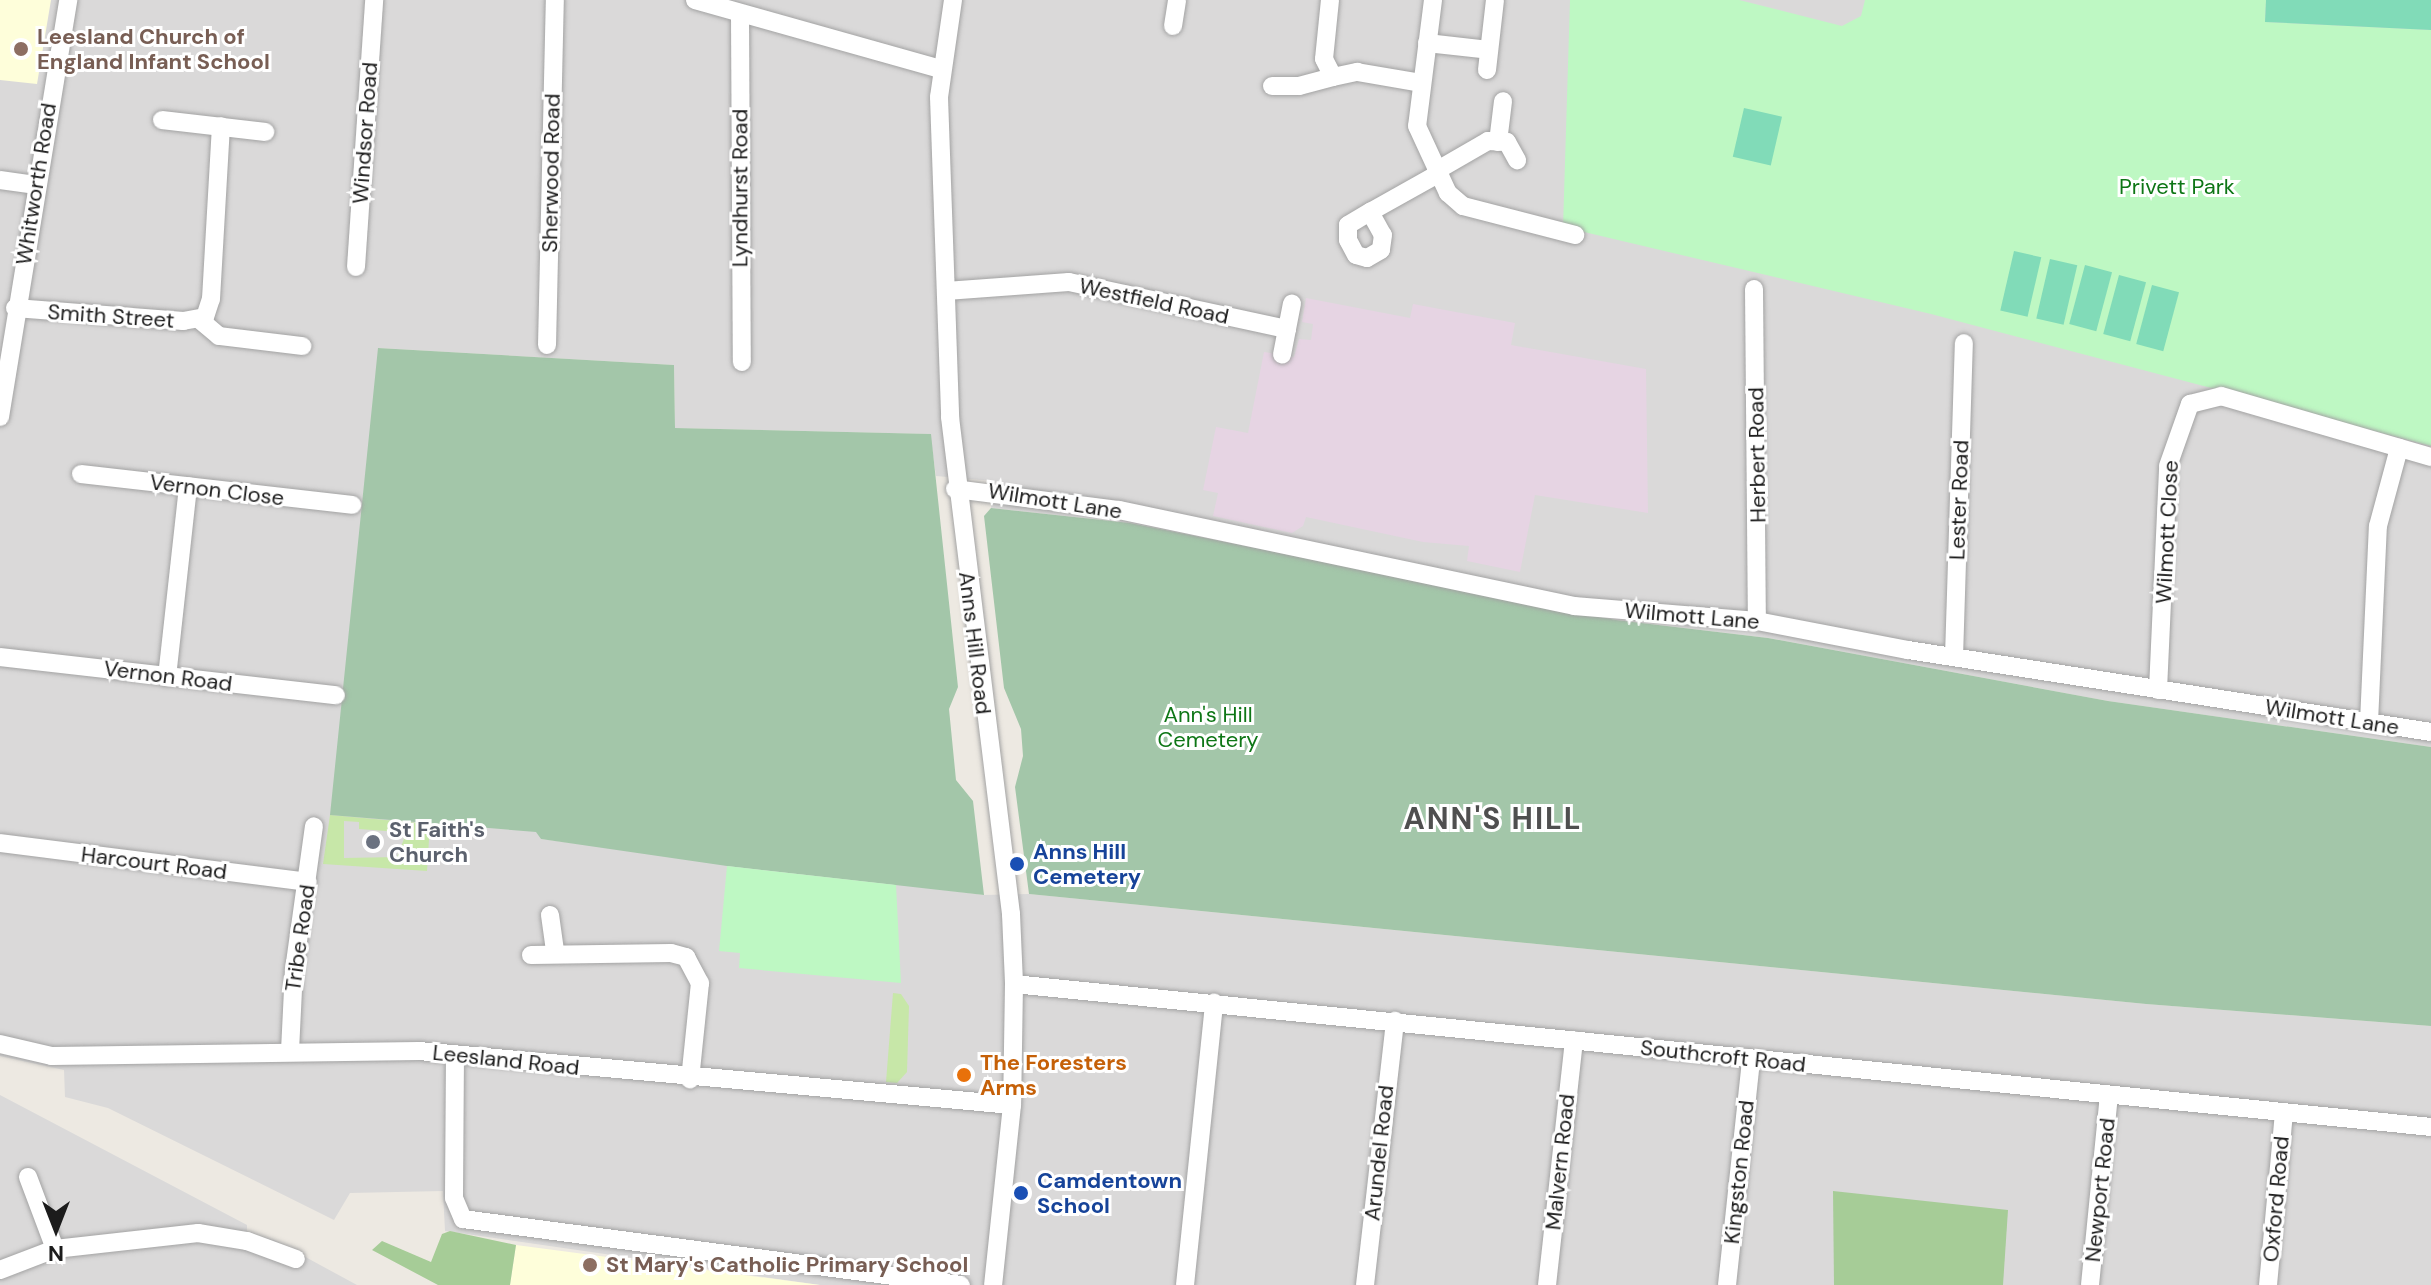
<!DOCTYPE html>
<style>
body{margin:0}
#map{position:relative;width:2431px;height:1285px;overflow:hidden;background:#ede9e2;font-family:"DM Sans",sans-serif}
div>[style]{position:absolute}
.residential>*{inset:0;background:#dad9d9}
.industrial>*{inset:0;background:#e6d4e3}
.education>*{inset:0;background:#fefeda}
.grass>*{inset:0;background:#c7e7a8}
.forest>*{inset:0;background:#a6cc97}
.cemetery>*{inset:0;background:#a3c6a9}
.park>*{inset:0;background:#bef8c3}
.pitch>*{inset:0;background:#81dbb8;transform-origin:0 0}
.roads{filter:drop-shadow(0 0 2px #a3a3a3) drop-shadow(0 0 2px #a3a3a3)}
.minor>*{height:18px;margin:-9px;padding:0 9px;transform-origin:9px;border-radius:9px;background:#fff}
.dots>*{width:22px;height:22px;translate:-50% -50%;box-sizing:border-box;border:4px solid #fff;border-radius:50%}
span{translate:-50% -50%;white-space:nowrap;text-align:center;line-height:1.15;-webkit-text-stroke:6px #fff;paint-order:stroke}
.education-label{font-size:22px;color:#785e54;font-weight:700}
.left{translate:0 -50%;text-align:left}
.street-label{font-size:22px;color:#1c1c1c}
.park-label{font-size:22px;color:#0e7616}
.worship-label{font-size:22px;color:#5b616d;font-weight:700}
.transit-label{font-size:22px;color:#164399;font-weight:700}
.food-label{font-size:22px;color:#c56008;font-weight:700}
.district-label{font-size:30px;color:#4f4f4f;font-weight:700;letter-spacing:2px}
.north{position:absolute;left:16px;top:1189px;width:80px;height:80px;-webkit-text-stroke:6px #fff;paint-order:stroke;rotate:180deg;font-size:22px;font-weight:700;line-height:32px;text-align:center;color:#1c1c1c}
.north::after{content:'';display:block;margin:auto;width:28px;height:36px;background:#1c1c1c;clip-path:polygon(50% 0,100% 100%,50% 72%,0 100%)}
</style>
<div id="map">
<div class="residential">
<div style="clip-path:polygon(0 0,2431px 0,2431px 747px,2108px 701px,1768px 638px,1616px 620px,1130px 523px,991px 508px,993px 481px,936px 476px,930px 434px,675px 428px,674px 365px,379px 348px,541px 839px,984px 895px,1029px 894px,2146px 1004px,2431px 1026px,2431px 1285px,820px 1285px,445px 1231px,443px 1191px,350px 1193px,334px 1220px,108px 1108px,65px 1097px,64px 1070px,0 1056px)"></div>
<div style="clip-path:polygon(0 1095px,247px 1225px,247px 1234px,274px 1240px,357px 1285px,0 1285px)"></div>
</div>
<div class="industrial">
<div style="clip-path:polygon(1306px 298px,1410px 318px,1413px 304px,1515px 323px,1511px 345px,1646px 369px,1648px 513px,1535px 495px,1520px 572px,1467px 561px,1469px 546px,1423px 542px,1306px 517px,1303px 526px,1292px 533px,1213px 516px,1218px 493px,1203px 490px,1216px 427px,1248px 433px,1264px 352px,1294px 357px,1299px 339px,1311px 340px,1313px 324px,1302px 322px)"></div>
</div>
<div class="education">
<div style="clip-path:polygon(0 0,51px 0,37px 84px,0 80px)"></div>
<div style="clip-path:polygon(516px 1245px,820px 1285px,510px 1285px)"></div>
</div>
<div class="grass">
<div style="clip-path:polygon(evenodd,330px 815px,430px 824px,427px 871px,323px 864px,330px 815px,344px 821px,359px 822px,359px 829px,399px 832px,404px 839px,397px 857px,344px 858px,344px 821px)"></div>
<div style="clip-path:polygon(893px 993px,901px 994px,909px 1006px,907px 1072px,897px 1083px,886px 1082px)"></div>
</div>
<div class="forest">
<div style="clip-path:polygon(1833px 1191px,2008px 1210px,2003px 1285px,1834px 1285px)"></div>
<div style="clip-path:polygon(450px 1231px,516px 1245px,510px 1285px,438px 1285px,372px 1250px,382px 1241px,431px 1262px,442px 1234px)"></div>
</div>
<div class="cemetery">
<div style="clip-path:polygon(378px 348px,674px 365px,675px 428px,931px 434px,958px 687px,949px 709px,956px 780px,973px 801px,984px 895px,727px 866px,541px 839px,536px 832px,330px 815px)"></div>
<div style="clip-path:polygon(991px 508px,1130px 523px,1616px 620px,1768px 638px,2108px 701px,2431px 747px,2431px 1026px,2146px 1004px,1029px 894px,1015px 787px,1023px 756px,1021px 729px,1004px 688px,984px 516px)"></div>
</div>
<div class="park">
<div style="clip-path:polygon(1570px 0,1739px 0,1842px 26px,1861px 16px,1865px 0,2266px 0,2265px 22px,2431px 30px,2431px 446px,1931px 314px,1563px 227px)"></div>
<div style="clip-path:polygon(727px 866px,896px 885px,901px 983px,739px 968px,740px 953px,719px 951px)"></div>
</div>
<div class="pitch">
<div style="clip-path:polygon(2266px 0,2431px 0,2431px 30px,2265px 22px)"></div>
<div style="left:1744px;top:108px;width:39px;height:50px;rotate:13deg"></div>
<div style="left:2014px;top:251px;width:28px;height:61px;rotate:13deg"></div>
<div style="left:2050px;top:259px;width:28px;height:61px;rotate:13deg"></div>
<div style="left:2085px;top:265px;width:28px;height:61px;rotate:15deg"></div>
<div style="left:2119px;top:275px;width:28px;height:61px;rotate:15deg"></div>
<div style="left:2152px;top:285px;width:28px;height:61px;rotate:15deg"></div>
</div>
<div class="roads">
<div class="minor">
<div style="left:695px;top:0;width:255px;rotate:15.7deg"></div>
<div style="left:953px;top:0;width:98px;rotate:98.2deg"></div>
<div style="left:939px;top:97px;width:320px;rotate:88deg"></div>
<div style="left:950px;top:417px;width:501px;rotate:83deg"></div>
<div style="left:1011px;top:914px;width:70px;rotate:87.5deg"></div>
<div style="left:1014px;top:984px;width:121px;rotate:90.9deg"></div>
<div style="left:1012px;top:1105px;width:181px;rotate:96deg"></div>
<div style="left:1330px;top:0;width:59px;rotate:95.8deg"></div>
<div style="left:1324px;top:59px;width:20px;rotate:63deg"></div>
<div style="left:1333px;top:77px;width:25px;rotate:-12deg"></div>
<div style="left:1357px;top:72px;width:66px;rotate:9.6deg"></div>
<div style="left:1433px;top:0;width:127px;rotate:97.2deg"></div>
<div style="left:1417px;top:126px;width:74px;rotate:65.2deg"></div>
<div style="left:1448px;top:193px;width:20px;rotate:41deg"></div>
<div style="left:1463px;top:206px;width:116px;rotate:14.5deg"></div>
<div style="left:740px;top:15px;width:347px;rotate:89.7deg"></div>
<div style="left:1173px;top:26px;width:26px;rotate:-81deg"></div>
<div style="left:1427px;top:43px;width:62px;rotate:6.4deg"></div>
<div style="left:1487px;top:70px;width:70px;rotate:-83.5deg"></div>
<div style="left:1272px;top:86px;width:27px"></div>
<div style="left:1299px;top:86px;width:35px;rotate:-15deg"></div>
<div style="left:162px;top:120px;width:104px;rotate:6.6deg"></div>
<div style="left:1498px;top:142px;width:41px;rotate:-83deg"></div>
<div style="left:1436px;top:171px;width:60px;rotate:-30deg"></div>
<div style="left:1488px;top:141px;width:19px;rotate:3deg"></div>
<div style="left:1507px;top:142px;width:21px;rotate:61deg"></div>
<div style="left:0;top:180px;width:37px;rotate:8deg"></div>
<div style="left:1370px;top:212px;width:26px;rotate:61deg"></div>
<div style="left:1383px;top:235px;width:15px;rotate:98deg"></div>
<div style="left:1381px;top:250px;width:16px;rotate:150deg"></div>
<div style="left:1367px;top:258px;width:11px;rotate:-165deg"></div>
<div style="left:1356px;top:255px;width:17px;rotate:-118deg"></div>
<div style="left:1348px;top:240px;width:15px;rotate:-90deg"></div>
<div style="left:1348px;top:225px;width:26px;rotate:-31deg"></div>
<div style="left:1370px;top:212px;width:78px;rotate:-29.2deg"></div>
<div style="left:356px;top:267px;width:268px;rotate:-86.1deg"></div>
<div style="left:1754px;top:289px;width:332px;rotate:89.5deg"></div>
<div style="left:946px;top:291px;width:123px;rotate:-4.2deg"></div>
<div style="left:1069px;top:282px;width:223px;rotate:12.2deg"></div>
<div style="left:1287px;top:329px;width:26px;rotate:101deg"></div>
<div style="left:15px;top:308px;width:169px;rotate:4.4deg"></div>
<div style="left:183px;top:321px;width:22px;rotate:-10deg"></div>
<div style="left:205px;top:317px;width:19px;rotate:-72deg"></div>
<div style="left:211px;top:299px;width:173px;rotate:-86.7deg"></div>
<div style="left:200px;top:320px;width:25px;rotate:40deg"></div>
<div style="left:219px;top:336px;width:84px;rotate:6.9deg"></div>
<div style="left:1287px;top:329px;width:26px;rotate:-79deg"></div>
<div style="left:547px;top:345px;width:345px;rotate:-88.7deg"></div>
<div style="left:0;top:417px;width:423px;rotate:-80.7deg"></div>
<div style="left:81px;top:474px;width:273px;rotate:6.5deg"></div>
<div style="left:955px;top:489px;width:165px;rotate:7.3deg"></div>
<div style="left:1119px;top:510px;width:465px;rotate:11.9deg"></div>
<div style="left:1574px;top:606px;width:184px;rotate:4.7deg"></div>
<div style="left:1757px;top:621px;width:154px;rotate:10.9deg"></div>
<div style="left:1908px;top:650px;width:529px;rotate:8.91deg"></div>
<div style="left:0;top:657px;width:338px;rotate:6.5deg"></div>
<div style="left:1954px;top:657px;width:314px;rotate:-88.2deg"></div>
<div style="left:167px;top:677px;width:192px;rotate:-83.7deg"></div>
<div style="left:2158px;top:690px;width:224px;rotate:-87.4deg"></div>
<div style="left:2168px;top:466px;width:66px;rotate:-70.5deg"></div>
<div style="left:2190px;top:404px;width:32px;rotate:-14deg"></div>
<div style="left:2221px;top:396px;width:219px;rotate:16.2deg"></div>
<div style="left:2369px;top:722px;width:196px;rotate:-87.4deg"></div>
<div style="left:2378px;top:526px;width:81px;rotate:-74.9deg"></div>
<div style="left:0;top:843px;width:310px;rotate:7.2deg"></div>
<div style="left:550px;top:915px;width:37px;rotate:82deg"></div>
<div style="left:531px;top:955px;width:140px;rotate:-0.8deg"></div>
<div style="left:671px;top:953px;width:16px;rotate:15deg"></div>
<div style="left:686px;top:957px;width:30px;rotate:62deg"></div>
<div style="left:700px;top:983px;width:97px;rotate:95.9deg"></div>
<div style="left:1014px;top:984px;width:1424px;rotate:5.76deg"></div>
<div style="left:0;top:1044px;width:53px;rotate:13deg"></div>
<div style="left:52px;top:1056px;width:367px;rotate:-0.8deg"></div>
<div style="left:419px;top:1051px;width:595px;rotate:5.2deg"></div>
<div style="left:290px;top:1051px;width:81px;rotate:-87.2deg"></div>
<div style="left:294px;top:970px;width:145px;rotate:-82.1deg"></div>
<div style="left:455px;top:1054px;width:144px;rotate:90.4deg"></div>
<div style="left:454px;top:1198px;width:23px;rotate:67deg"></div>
<div style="left:463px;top:1219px;width:502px;rotate:7.55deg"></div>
<div style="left:28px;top:1177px;width:77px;rotate:69.4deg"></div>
<div style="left:0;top:1270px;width:59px;rotate:-20.9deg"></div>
<div style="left:55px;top:1249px;width:144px;rotate:-6.4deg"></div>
<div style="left:198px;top:1233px;width:50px;rotate:9.3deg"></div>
<div style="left:247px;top:1241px;width:52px;rotate:20.2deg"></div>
<div style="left:1185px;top:1285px;width:284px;rotate:-84.1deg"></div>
<div style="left:1365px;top:1285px;width:266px;rotate:-83.5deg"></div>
<div style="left:1547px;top:1285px;width:246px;rotate:-83.7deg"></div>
<div style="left:1727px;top:1285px;width:227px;rotate:-83.9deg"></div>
<div style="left:2090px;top:1285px;width:191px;rotate:-84.3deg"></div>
<div style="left:2268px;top:1285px;width:173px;rotate:-84.7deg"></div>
</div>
</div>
<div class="dots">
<div style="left:21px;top:49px;background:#8d6e63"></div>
<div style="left:373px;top:842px;background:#6b7280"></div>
<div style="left:1017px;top:864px;background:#1a4fb4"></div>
<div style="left:964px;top:1075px;background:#e8710a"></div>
<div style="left:1021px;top:1193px;background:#1a4fb4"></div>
<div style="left:590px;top:1265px;background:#8d6e63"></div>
</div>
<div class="education-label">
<span class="left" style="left:37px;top:49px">Leesland Church of<br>England Infant School</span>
<span class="left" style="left:606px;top:1265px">St Mary's Catholic Primary School</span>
</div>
<div class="street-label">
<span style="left:365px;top:133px;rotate:-86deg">Windsor Road</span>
<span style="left:551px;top:173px;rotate:-89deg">Sherwood Road</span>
<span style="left:36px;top:184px;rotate:-81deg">Whitworth Road</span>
<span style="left:740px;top:188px;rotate:-90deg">Lyndhurst Road</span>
<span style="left:1154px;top:301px;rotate:12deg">Westfield Road</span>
<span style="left:111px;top:316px;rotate:4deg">Smith Street</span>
<span style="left:1757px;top:455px;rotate:-91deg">Herbert Road</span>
<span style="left:217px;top:490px;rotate:7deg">Vernon Close</span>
<span style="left:1959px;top:500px;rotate:-88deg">Lester Road</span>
<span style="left:1055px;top:501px;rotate:9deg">Wilmott Lane</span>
<span style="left:2167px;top:532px;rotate:-87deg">Wilmott Close</span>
<span style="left:1692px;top:616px;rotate:5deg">Wilmott Lane</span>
<span style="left:975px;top:643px;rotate:83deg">Anns Hill Road</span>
<span style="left:168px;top:676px;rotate:7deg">Vernon Road</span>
<span style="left:2332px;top:717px;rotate:9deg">Wilmott Lane</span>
<span style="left:154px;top:863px;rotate:7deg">Harcourt Road</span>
<span style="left:300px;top:938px;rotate:-82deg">Tribe Road</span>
<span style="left:1723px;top:1056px;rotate:6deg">Southcroft Road</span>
<span style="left:506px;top:1060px;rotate:6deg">Leesland Road</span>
<span style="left:1379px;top:1153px;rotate:-84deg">Arundel Road</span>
<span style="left:1560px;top:1162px;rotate:-84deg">Malvern Road</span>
<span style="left:1739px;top:1172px;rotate:-84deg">Kingston Road</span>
<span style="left:2100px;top:1190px;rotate:-84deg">Newport Road</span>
<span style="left:2276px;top:1199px;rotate:-85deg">Oxford Road</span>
</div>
<div class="park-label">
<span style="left:2177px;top:187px">Privett Park</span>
<span style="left:1208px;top:727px">Ann's Hill<br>Cemetery</span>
</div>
<div class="worship-label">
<span class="left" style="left:389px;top:842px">St Faith's<br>Church</span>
</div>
<div class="transit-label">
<span class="left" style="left:1033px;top:864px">Anns Hill<br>Cemetery</span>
<span class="left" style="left:1037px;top:1193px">Camdentown<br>School</span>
</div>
<div class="food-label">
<span class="left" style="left:980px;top:1075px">The Foresters<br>Arms</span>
</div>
<div class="district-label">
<span style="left:1493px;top:819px">ANN'S HILL</span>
</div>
<div class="north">N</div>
</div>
